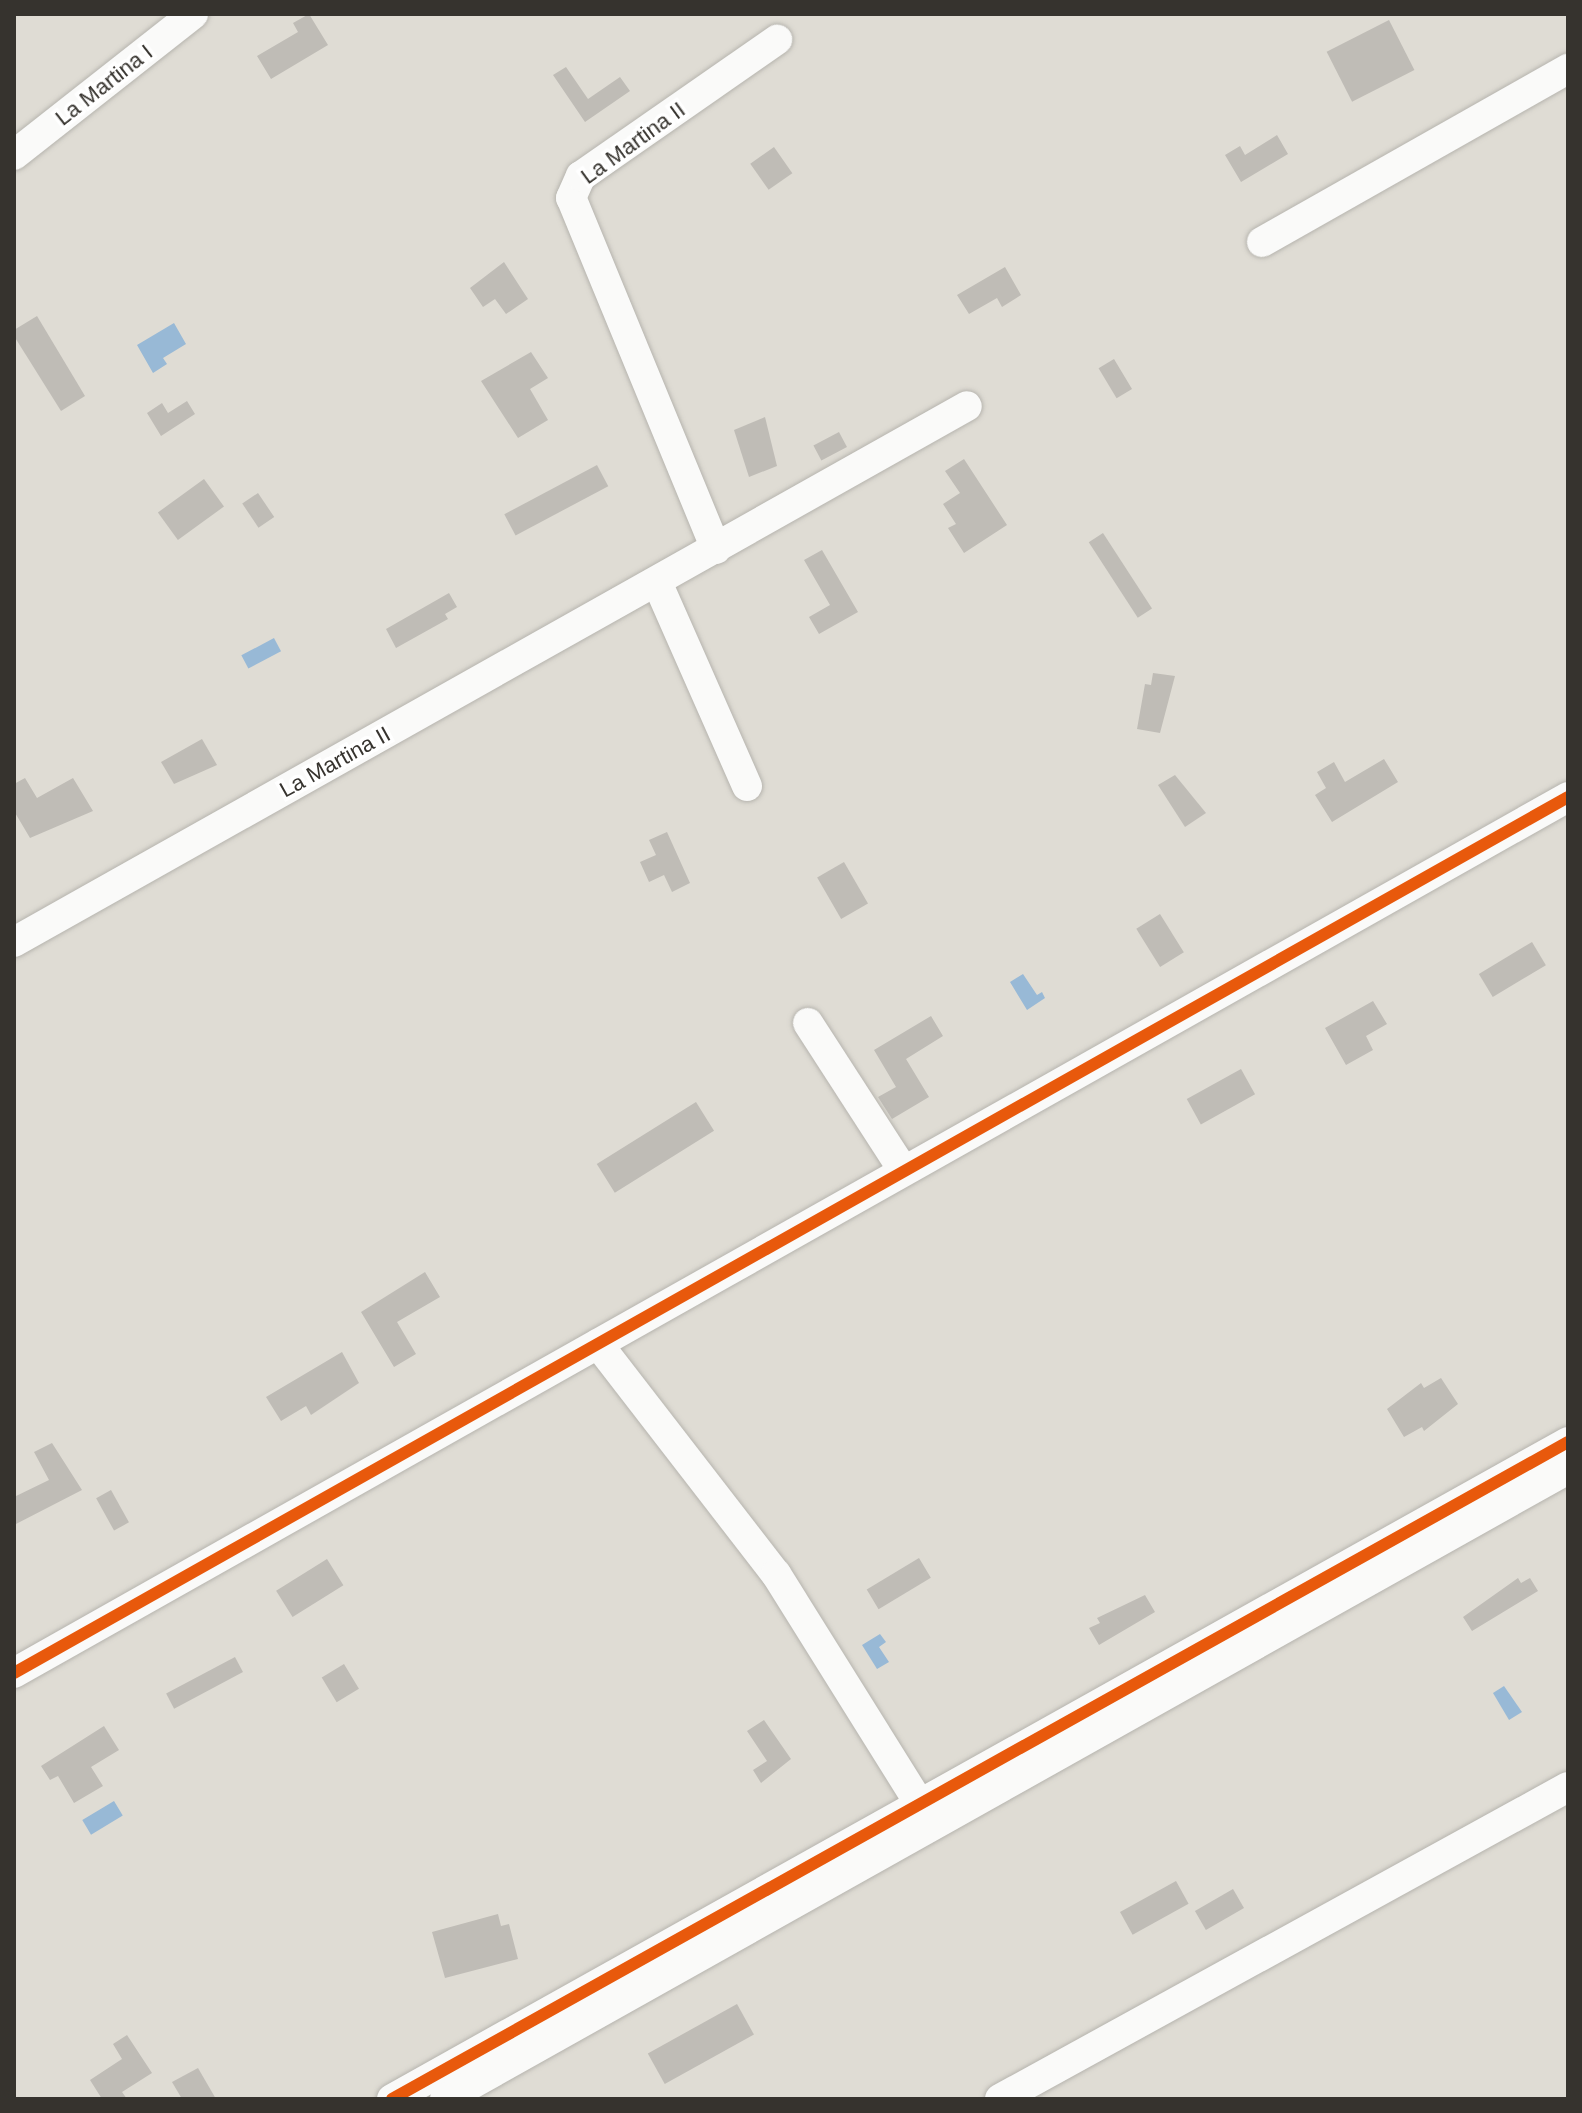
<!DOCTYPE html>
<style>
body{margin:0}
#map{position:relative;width:1582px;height:2113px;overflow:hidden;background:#dfdcd4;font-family:Arial,sans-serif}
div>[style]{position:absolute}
.water>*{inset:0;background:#98b9d6;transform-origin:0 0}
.building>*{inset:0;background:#bfbcb6;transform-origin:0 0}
.roads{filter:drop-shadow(0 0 2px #b6b4ae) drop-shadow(0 0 2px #b6b4ae)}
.minor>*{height:30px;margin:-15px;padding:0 15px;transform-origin:15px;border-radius:15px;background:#fafaf9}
.cycleway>*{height:12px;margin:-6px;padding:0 6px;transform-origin:6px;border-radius:6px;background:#e8590c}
span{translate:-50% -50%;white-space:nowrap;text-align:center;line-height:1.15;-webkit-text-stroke:7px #fff;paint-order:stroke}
.street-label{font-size:22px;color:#36332e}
.frame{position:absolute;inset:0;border:16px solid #36332e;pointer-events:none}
</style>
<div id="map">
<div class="water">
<div style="clip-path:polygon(174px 323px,186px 344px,163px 358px,167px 364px,153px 373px,137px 345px)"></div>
<div style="left:274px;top:638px;width:15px;height:37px;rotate:62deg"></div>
<div style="clip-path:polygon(1023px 974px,1037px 995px,1042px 992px,1045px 998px,1027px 1010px,1010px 982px)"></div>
<div style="clip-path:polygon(880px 1634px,886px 1642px,879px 1647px,889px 1662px,877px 1669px,862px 1645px)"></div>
<div style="clip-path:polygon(1504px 1686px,1522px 1712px,1509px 1720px,1493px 1693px)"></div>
<div style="left:114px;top:1801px;width:17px;height:37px;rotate:59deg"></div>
</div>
<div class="building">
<div style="clip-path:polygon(309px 14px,328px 45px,271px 79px,257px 56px,298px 32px,293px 23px)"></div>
<div style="left:1389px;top:20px;width:56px;height:70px;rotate:63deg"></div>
<div style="clip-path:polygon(566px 67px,588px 99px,620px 77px,630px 91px,585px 122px,553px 75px)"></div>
<div style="clip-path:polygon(1277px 135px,1288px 154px,1241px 182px,1225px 155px,1240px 146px,1245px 155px)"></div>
<div style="left:774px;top:147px;width:32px;height:29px;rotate:55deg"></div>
<div style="clip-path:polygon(504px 262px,528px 299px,506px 314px,495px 299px,483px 307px,470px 288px)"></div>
<div style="clip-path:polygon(1005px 267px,1021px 295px,1002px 307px,997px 298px,969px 314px,957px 295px)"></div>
<div style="clip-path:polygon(37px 316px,85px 396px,61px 411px,14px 336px,14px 330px)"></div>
<div style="clip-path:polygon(531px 352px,548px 378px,530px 389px,548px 420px,518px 438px,481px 381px)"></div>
<div style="left:1114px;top:359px;width:35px;height:18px;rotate:59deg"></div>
<div style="clip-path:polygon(187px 401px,195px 414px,161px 436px,147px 413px,162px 403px,168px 413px)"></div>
<div style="clip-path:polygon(765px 417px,777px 466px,749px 477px,734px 430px)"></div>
<div style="left:839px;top:432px;width:17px;height:29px;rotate:62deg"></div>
<div style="clip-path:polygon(964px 459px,1007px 525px,964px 553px,948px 528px,956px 524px,943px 504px,960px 493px,945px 471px)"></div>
<div style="left:597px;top:465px;width:24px;height:105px;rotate:62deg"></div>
<div style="left:204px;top:479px;width:34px;height:57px;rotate:54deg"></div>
<div style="left:258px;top:493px;width:29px;height:19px;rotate:56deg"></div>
<div style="left:1103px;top:533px;width:90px;height:17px;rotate:57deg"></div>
<div style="clip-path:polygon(822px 550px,858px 612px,819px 634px,809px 617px,830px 605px,804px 560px)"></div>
<div style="clip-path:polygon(449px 593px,457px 607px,445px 614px,448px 619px,396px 648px,386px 629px)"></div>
<div style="clip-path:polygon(1153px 673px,1175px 676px,1160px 733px,1137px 729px,1145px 684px,1151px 685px)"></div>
<div style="clip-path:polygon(202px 739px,217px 765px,174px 784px,161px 762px)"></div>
<div style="clip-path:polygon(1384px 759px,1398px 782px,1332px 822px,1315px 795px,1326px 788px,1317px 772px,1334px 762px,1345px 782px)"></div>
<div style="clip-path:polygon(1175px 775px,1206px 813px,1185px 827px,1158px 785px)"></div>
<div style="clip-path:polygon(25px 778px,37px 798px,73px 778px,93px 811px,30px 838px,14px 811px,14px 784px)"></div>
<div style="clip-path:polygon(667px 832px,690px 883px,672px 892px,664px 875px,649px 882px,640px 862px,656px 855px,649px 840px)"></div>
<div style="left:844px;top:862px;width:48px;height:31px;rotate:60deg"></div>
<div style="left:1160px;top:914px;width:45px;height:28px;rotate:58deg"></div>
<div style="left:1532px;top:942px;width:27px;height:62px;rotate:59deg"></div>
<div style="clip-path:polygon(1373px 1001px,1387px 1024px,1366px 1036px,1373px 1050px,1346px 1065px,1325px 1028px)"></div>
<div style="clip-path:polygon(931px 1016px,943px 1036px,906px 1059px,929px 1097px,892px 1119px,878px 1097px,896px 1087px,874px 1050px)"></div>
<div style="left:1241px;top:1069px;width:29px;height:62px;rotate:61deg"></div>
<div style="left:696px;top:1102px;width:34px;height:117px;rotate:58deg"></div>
<div style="clip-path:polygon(425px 1272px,440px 1297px,397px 1322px,416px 1354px,394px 1367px,361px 1312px)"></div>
<div style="clip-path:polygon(342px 1352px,359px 1383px,311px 1415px,306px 1406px,281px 1421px,266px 1397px)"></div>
<div style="clip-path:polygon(1441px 1378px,1458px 1404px,1424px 1431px,1422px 1427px,1404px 1437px,1387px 1409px,1421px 1383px,1424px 1388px)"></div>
<div style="clip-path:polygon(52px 1443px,82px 1490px,14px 1525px,14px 1497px,49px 1480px,34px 1452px)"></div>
<div style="left:111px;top:1490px;width:37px;height:17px;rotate:61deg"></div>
<div style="left:919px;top:1558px;width:23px;height:61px;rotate:59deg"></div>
<div style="left:327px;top:1559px;width:31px;height:60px;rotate:58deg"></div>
<div style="clip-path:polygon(1518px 1578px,1521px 1583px,1530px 1578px,1538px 1591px,1472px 1631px,1463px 1617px)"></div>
<div style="clip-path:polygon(1145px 1595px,1155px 1612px,1099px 1645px,1089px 1628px,1100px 1623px,1097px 1618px)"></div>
<div style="left:235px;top:1657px;width:17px;height:78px;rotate:62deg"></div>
<div style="left:344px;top:1664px;width:29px;height:26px;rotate:59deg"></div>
<div style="clip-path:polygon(764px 1720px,791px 1759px,761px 1783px,753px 1770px,767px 1761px,747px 1731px)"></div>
<div style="clip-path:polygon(104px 1726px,119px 1750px,91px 1767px,103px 1786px,74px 1803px,58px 1776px,50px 1780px,41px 1766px)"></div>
<div style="left:1176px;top:1881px;width:26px;height:64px;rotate:61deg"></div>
<div style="left:1233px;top:1889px;width:22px;height:44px;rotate:60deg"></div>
<div style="clip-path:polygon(498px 1914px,501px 1926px,509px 1924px,518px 1959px,445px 1978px,432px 1932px)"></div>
<div style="left:737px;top:2004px;width:35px;height:102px;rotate:61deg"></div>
<div style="clip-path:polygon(127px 2035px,152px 2073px,122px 2092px,127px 2099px,102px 2099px,90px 2080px,122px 2059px,113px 2044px)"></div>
<div style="clip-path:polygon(198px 2068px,216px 2099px,182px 2099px,172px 2082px)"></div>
</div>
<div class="roads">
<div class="minor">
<div style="left:14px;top:155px;width:228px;rotate:-38.2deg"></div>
<div style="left:1262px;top:242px;width:352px;rotate:-29.5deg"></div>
<div style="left:716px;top:549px;width:380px;rotate:-112.4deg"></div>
<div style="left:571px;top:198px;width:24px;rotate:-66deg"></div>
<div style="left:581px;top:176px;width:239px;rotate:-34.8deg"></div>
<div style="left:657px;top:582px;width:223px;rotate:66.2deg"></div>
<div style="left:14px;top:942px;width:1093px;rotate:-29.35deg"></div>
<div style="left:808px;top:1023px;width:175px;rotate:57.1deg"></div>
<div style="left:598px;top:1344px;width:291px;rotate:52.3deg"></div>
<div style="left:776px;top:1574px;width:290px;rotate:58deg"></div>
<div style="left:14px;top:1673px;width:1784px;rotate:-29.41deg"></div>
<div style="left:392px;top:2099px;width:1347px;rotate:-29.19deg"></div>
<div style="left:445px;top:2099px;width:1288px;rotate:-29.29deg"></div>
<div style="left:1000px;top:2099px;width:648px;rotate:-28.78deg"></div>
</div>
</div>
<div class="cycleway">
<div style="left:14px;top:1673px;width:1784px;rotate:-29.41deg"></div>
<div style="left:392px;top:2099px;width:1347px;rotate:-29.19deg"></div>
</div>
<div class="street-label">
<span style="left:104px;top:85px;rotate:-38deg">La Martina I</span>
<span style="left:633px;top:143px;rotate:-36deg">La Martina II</span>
<span style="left:335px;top:762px;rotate:-29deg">La Martina II</span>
</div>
<div class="frame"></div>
</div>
